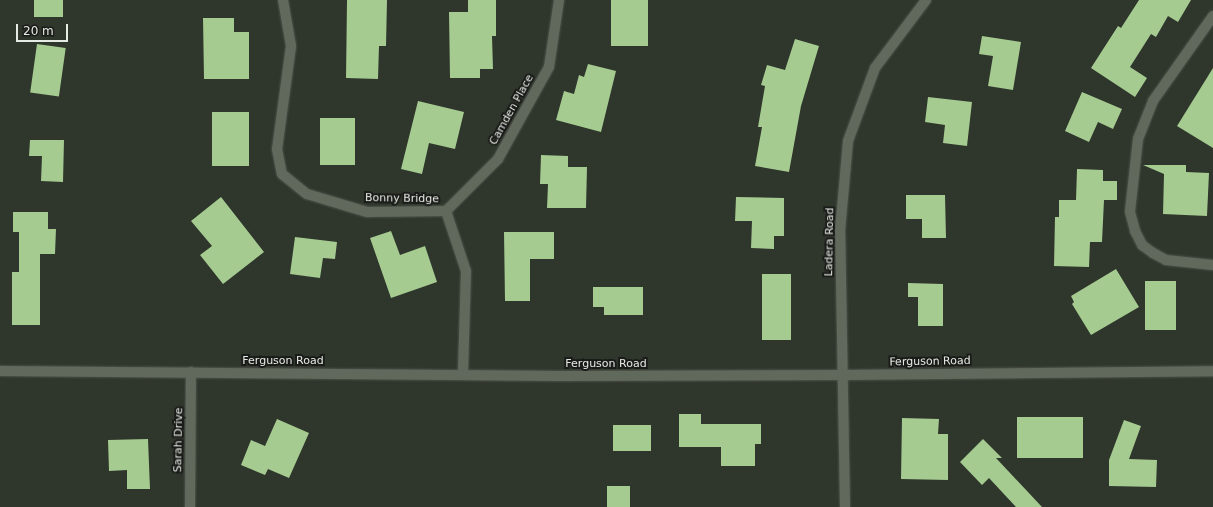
<!DOCTYPE html>
<style>
body{margin:0}
#map{position:relative;width:1213px;height:507px;overflow:hidden;background:#2f362c;font-family:"DejaVu Sans",sans-serif}
div>[style]{position:absolute}
.building>*{inset:0;background:#a5cb91;transform-origin:0 0}
.roads{filter:drop-shadow(0 0 1px #4d524a) drop-shadow(0 0 1px #4d524a)}
.minor>*{height:10px;margin:-5px;padding:0 5px;transform-origin:5px;border-radius:5px;background:#61695d}
.tertiary>*{height:10px;margin:-5px;padding:0 5px;transform-origin:5px;border-radius:5px;background:#61695d}
span{translate:-50% -50%;white-space:nowrap;text-align:center;line-height:1.15;-webkit-text-stroke:4px #191c18;paint-order:stroke}
.street-label{font-size:11px;color:#e6eae4}
.scale{position:absolute;left:16px;top:24px;width:52px;height:18px;box-sizing:border-box;border:2px solid #e6eae4;border-top:0;padding-left:5px;font-size:12px;line-height:14px;white-space:nowrap;color:#e6eae4;-webkit-text-stroke:3px #191c18;paint-order:stroke}
</style>
<div id="map">
<div class="building">
<div style="left:34px;top:0;width:29px;height:17px"></div>
<div style="clip-path:polygon(347px 0,387px 0,386px 46px,379px 46px,378px 79px,346px 78px)"></div>
<div style="clip-path:polygon(468px 0,496px 0,496px 36px,492px 36px,493px 69px,480px 69px,480px 78px,450px 78px,449px 12px,468px 12px)"></div>
<div style="left:611px;top:0;width:37px;height:46px"></div>
<div style="clip-path:polygon(1139px 0,1191px 0,1178px 22px,1168px 16px,1156px 37px,1151px 34px,1130px 67px,1147px 78px,1135px 97px,1091px 68px,1118px 26px,1121px 28px)"></div>
<div style="clip-path:polygon(203px 18px,234px 18px,234px 32px,249px 32px,249px 79px,204px 79px)"></div>
<div style="clip-path:polygon(982px 36px,1021px 42px,1013px 90px,988px 86px,993px 56px,979px 54px)"></div>
<div style="clip-path:polygon(795px 39px,819px 46px,801px 106px,789px 172px,755px 166px,762px 127px,758px 127px,765px 86px,761px 85px,767px 65px,785px 70px)"></div>
<div style="left:37px;top:44px;width:29px;height:49px;rotate:8deg"></div>
<div style="clip-path:polygon(588px 64px,616px 71px,601px 132px,556px 120px,564px 91px,574px 94px,579px 75px,584px 77px)"></div>
<div style="clip-path:polygon(1213px 68px,1213px 148px,1177px 126px)"></div>
<div style="clip-path:polygon(1082px 92px,1122px 109px,1113px 129px,1098px 122px,1089px 142px,1065px 131px)"></div>
<div style="clip-path:polygon(928px 97px,972px 102px,967px 146px,943px 143px,945px 125px,925px 122px)"></div>
<div style="clip-path:polygon(418px 101px,464px 112px,455px 149px,429px 143px,422px 174px,401px 169px)"></div>
<div style="left:212px;top:112px;width:37px;height:54px"></div>
<div style="left:320px;top:118px;width:35px;height:47px"></div>
<div style="clip-path:polygon(30px 140px,64px 140px,63px 182px,41px 181px,42px 156px,29px 156px)"></div>
<div style="clip-path:polygon(541px 155px,568px 156px,568px 167px,587px 167px,586px 208px,547px 208px,548px 184px,540px 184px)"></div>
<div style="clip-path:polygon(1143px 165px,1186px 165px,1186px 172px,1209px 173px,1207px 216px,1163px 214px,1164px 174px)"></div>
<div style="clip-path:polygon(1077px 169px,1103px 170px,1103px 181px,1117px 181px,1117px 200px,1104px 200px,1102px 242px,1090px 242px,1089px 267px,1054px 266px,1055px 217px,1059px 217px,1059px 200px,1076px 200px)"></div>
<div style="clip-path:polygon(906px 195px,945px 195px,946px 238px,922px 238px,922px 219px,906px 219px)"></div>
<div style="clip-path:polygon(221px 197px,264px 252px,223px 284px,200px 255px,212px 246px,191px 221px)"></div>
<div style="clip-path:polygon(736px 197px,784px 198px,784px 236px,774px 236px,774px 249px,751px 248px,752px 221px,735px 221px)"></div>
<div style="clip-path:polygon(13px 212px,48px 212px,48px 229px,56px 229px,55px 254px,40px 254px,40px 325px,12px 325px,12px 272px,19px 272px,19px 232px,13px 232px)"></div>
<div style="clip-path:polygon(391px 231px,400px 255px,425px 246px,437px 282px,391px 298px,370px 238px)"></div>
<div style="clip-path:polygon(504px 232px,554px 232px,554px 259px,530px 259px,530px 301px,505px 301px)"></div>
<div style="clip-path:polygon(295px 237px,337px 242px,335px 259px,323px 258px,320px 278px,290px 274px)"></div>
<div style="clip-path:polygon(1116px 269px,1139px 307px,1091px 335px,1072px 304px,1074px 302px,1071px 296px)"></div>
<div style="left:791px;top:274px;width:66px;height:29px;rotate:90deg"></div>
<div style="left:1145px;top:281px;width:31px;height:49px"></div>
<div style="clip-path:polygon(908px 283px,943px 284px,943px 326px,918px 326px,918px 297px,908px 297px)"></div>
<div style="clip-path:polygon(593px 287px,643px 287px,643px 315px,604px 315px,604px 307px,593px 307px)"></div>
<div style="clip-path:polygon(679px 414px,701px 414px,701px 424px,761px 424px,761px 444px,755px 444px,755px 466px,721px 466px,721px 447px,679px 447px)"></div>
<div style="left:1017px;top:417px;width:66px;height:41px"></div>
<div style="clip-path:polygon(902px 418px,939px 419px,938px 434px,948px 434px,948px 480px,901px 479px)"></div>
<div style="clip-path:polygon(277px 419px,309px 433px,289px 478px,268px 469px,265px 475px,241px 465px,251px 440px,265px 446px)"></div>
<div style="clip-path:polygon(1124px 420px,1141px 426px,1129px 459px,1157px 460px,1156px 487px,1109px 486px,1109px 460px)"></div>
<div style="left:613px;top:425px;width:38px;height:26px"></div>
<div style="clip-path:polygon(148px 439px,150px 489px,127px 489px,127px 470px,109px 471px,108px 440px)"></div>
<div style="clip-path:polygon(983px 439px,1002px 458px,996px 458px,1042px 507px,1016px 507px,989px 478px,982px 485px,960px 462px)"></div>
<div style="left:607px;top:486px;width:23px;height:21px"></div>
</div>
<div class="roads">
<div class="minor">
<div style="left:283px;top:0;width:47px;rotate:80.1deg"></div>
<div style="left:291px;top:46px;width:104px;rotate:97.7deg"></div>
<div style="left:277px;top:149px;width:25px;rotate:79deg"></div>
<div style="left:282px;top:174px;width:32px;rotate:39deg"></div>
<div style="left:307px;top:194px;width:63px;rotate:16.7deg"></div>
<div style="left:367px;top:212px;width:79px;rotate:-0.7deg"></div>
<div style="left:446px;top:211px;width:63px;rotate:71.6deg"></div>
<div style="left:466px;top:271px;width:103px;rotate:91.7deg"></div>
<div style="left:1213px;top:16px;width:104px;rotate:125.2deg"></div>
<div style="left:1153px;top:101px;width:41px;rotate:111.5deg"></div>
<div style="left:1138px;top:139px;width:73px;rotate:96.3deg"></div>
<div style="left:1130px;top:212px;width:20px;rotate:75deg"></div>
<div style="left:1135px;top:231px;width:16px;rotate:63deg"></div>
<div style="left:1142px;top:245px;width:14px;rotate:36deg"></div>
<div style="left:1153px;top:253px;width:15px;rotate:28deg"></div>
<div style="left:1166px;top:260px;width:47px;rotate:6.1deg"></div>
<div style="left:446px;top:211px;width:74px;rotate:-45deg"></div>
<div style="left:498px;top:159px;width:105px;rotate:-61deg"></div>
<div style="left:549px;top:67px;width:68px;rotate:-81.5deg"></div>
<div style="left:190px;top:507px;width:135px;rotate:-89.6deg"></div>
<div style="left:845px;top:507px;width:276px;rotate:-91deg"></div>
<div style="left:840px;top:231px;width:90px;rotate:-84.9deg"></div>
<div style="left:848px;top:141px;width:78px;rotate:-69.7deg"></div>
<div style="left:875px;top:68px;width:85px;rotate:-53.1deg"></div>
</div>
<div class="tertiary">
<div style="left:0;top:371px;width:562px;rotate:0.51deg"></div>
<div style="left:562px;top:376px;width:281px;rotate:-0.2deg"></div>
<div style="left:843px;top:375px;width:370px;rotate:-0.6deg"></div>
</div>
</div>
<div class="street-label">
<span style="left:512px;top:110px;rotate:-61deg">Camden Place</span>
<span style="left:402px;top:199px;rotate:1deg">Bonny Bridge</span>
<span style="left:830px;top:242px;rotate:-89deg">Ladera Road</span>
<span style="left:283px;top:361px">Ferguson Road</span>
<span style="left:930px;top:362px;rotate:-1deg">Ferguson Road</span>
<span style="left:606px;top:364px">Ferguson Road</span>
<span style="left:179px;top:440px;rotate:-89deg">Sarah Drive</span>
</div>
<div class="scale">20 m</div>
</div>
